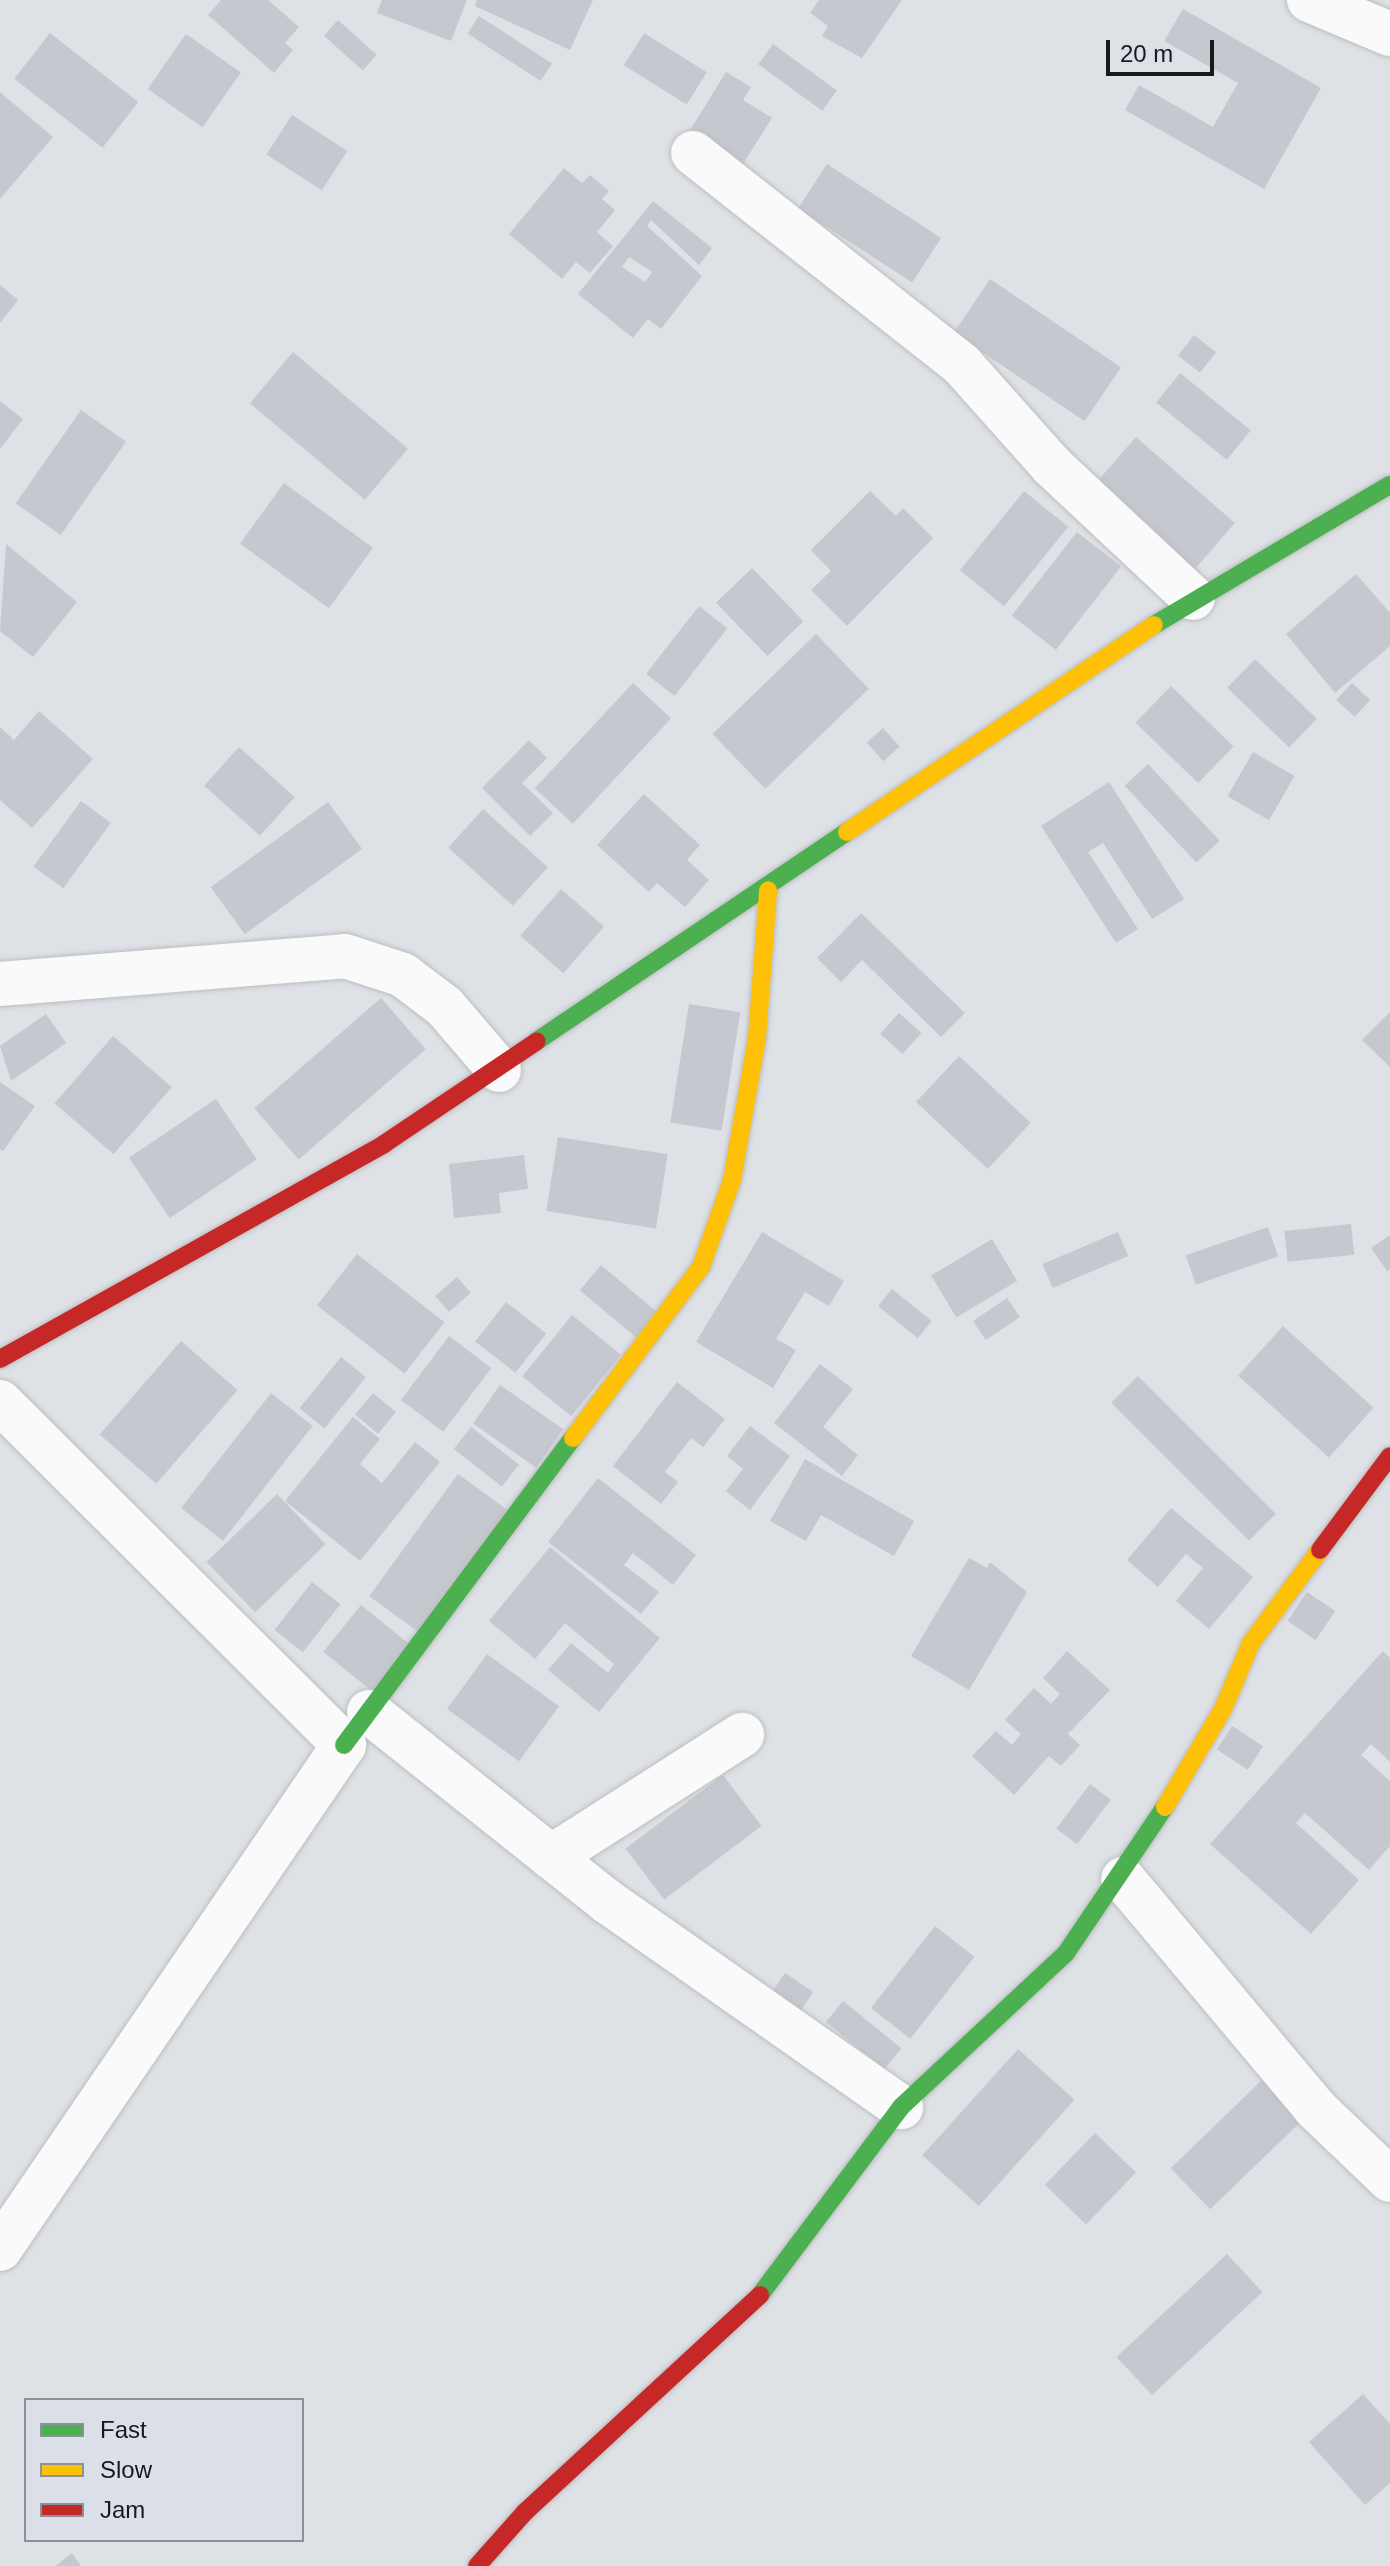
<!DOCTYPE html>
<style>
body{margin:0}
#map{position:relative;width:1390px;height:2566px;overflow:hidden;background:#dee1e5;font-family:Helvetica,sans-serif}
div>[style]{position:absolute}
.building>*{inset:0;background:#c6c8cf;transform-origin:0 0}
.roads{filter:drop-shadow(0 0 2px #bbbec0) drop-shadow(0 0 2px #bbbec0)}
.street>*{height:44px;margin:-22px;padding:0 22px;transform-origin:22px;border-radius:22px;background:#fafafb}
.fast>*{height:18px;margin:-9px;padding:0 9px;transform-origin:9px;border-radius:9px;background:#4caf50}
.slow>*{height:18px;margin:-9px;padding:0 9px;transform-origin:9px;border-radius:9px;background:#ffc107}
.jam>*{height:18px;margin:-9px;padding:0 9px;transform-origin:9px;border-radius:9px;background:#c62828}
span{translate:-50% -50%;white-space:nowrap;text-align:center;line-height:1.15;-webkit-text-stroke:6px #dbe0e8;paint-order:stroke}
.legend{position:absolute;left:24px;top:2398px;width:280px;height:144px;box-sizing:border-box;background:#dbe0e8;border:2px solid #8d9096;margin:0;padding:10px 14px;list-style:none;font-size:24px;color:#17191b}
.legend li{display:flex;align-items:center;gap:16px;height:40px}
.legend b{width:40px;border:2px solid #8d9096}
.scale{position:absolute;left:1106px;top:40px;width:108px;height:36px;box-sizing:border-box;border:4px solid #17191b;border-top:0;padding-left:10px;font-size:24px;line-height:28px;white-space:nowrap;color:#17191b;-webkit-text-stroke:6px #dbe0e8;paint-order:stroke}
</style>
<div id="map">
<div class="building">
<div style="clip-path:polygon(221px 0,268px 0,299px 27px,285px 43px,293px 50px,274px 73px,208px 15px)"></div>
<div style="clip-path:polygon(382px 0,467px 0,451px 41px,377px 13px)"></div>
<div style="clip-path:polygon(477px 0,593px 0,570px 50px,475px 6px)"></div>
<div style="clip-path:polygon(819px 0,902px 0,862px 58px,822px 36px,828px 26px,810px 13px)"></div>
<div style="clip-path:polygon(1183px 9px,1321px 88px,1264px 189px,1125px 110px,1139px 85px,1213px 127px,1238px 83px,1164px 41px)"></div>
<div style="left:479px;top:16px;width:87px;height:21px;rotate:33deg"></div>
<div style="left:338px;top:20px;width:52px;height:21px;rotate:42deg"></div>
<div style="left:50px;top:33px;width:112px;height:58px;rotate:38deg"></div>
<div style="left:644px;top:33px;width:74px;height:38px;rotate:32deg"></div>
<div style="left:186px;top:34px;width:67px;height:67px;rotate:35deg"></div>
<div style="left:773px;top:44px;width:79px;height:25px;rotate:36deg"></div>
<div style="clip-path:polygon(726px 72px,751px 87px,743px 100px,772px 118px,736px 175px,683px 142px)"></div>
<div style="clip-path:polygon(0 92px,53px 137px,0 199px)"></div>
<div style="left:292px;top:115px;width:66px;height:47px;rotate:33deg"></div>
<div style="left:827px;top:164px;width:136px;height:53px;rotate:33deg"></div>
<div style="clip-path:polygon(564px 168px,582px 183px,590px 175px,609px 191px,602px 199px,615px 210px,597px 232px,613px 246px,590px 273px,576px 262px,562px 279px,509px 234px)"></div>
<div style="clip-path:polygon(evenodd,653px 201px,712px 248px,699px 265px,651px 220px,647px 226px,702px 276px,661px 329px,648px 319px,633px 338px,578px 294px,653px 201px,629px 257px,652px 272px,645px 282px,622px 267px,629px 257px)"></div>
<div style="left:990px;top:279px;width:158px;height:65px;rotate:34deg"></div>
<div style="clip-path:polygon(0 285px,18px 300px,0 323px)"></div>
<div style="left:1194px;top:335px;width:28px;height:26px;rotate:38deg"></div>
<div style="left:293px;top:352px;width:150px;height:67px;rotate:40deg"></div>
<div style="left:1180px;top:373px;width:91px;height:38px;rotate:39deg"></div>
<div style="clip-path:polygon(0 401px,23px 419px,0 449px)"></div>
<div style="left:81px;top:410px;width:55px;height:114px;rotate:35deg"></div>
<div style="left:1136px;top:437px;width:131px;height:67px;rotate:41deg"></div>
<div style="left:284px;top:483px;width:110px;height:75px;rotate:36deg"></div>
<div style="clip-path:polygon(870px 491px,896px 516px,903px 508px,933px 538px,847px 626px,811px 590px,831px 571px,811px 550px)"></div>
<div style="left:1024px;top:491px;width:57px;height:102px;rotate:39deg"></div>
<div style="left:1077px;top:532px;width:56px;height:106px;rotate:38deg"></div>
<div style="clip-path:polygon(6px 544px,77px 602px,33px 657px,0 631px)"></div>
<div style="left:752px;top:568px;width:74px;height:50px;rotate:46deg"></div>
<div style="clip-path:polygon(1356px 574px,1390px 613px,1390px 646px,1335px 693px,1286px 634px)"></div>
<div style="left:699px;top:606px;width:36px;height:86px;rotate:38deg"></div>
<div style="left:816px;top:634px;width:76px;height:144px;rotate:46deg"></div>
<div style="left:1255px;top:659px;width:86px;height:40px;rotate:44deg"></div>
<div style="left:633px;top:683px;width:52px;height:144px;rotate:43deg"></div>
<div style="left:1352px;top:683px;width:25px;height:23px;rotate:43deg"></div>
<div style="left:1171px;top:686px;width:87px;height:51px;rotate:44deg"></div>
<div style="clip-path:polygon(39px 711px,93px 759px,32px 828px,0 800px,0 727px,14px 740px)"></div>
<div style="left:883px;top:728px;width:25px;height:22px;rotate:48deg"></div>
<div style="clip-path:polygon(529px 740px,547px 758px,522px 783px,553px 813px,530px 836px,482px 788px)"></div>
<div style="left:239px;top:747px;width:75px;height:52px;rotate:42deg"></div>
<div style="left:1253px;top:752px;width:48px;height:51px;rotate:30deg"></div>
<div style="left:1148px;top:764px;width:105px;height:32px;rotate:47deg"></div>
<div style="clip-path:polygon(1109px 782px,1184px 899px,1152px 919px,1103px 843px,1088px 852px,1138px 929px,1116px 943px,1041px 826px)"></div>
<div style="clip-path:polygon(644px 794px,700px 845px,687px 860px,709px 880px,685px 907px,657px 883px,649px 892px,597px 845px)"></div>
<div style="left:81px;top:801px;width:37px;height:81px;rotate:36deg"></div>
<div style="left:328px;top:802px;width:58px;height:145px;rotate:54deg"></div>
<div style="left:483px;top:809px;width:87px;height:52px;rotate:42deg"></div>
<div style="left:561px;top:889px;width:57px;height:62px;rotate:41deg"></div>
<div style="clip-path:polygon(861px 913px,965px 1013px,941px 1037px,862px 960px,841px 982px,817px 958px)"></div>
<div style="left:381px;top:998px;width:68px;height:168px;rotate:49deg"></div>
<div style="left:689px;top:1004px;width:52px;height:120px;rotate:9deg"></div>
<div style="clip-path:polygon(1390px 1012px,1390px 1067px,1362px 1040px)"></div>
<div style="left:899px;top:1013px;width:30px;height:28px;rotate:42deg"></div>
<div style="clip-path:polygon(46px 1014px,66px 1043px,11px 1081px,0 1046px)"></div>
<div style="left:113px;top:1036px;width:78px;height:89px;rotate:41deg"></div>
<div style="left:959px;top:1056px;width:98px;height:63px;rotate:43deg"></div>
<div style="clip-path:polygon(0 1082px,35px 1106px,3px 1151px,0 1149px)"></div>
<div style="left:216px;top:1099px;width:73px;height:105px;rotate:56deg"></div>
<div style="left:558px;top:1137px;width:111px;height:75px;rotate:9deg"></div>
<div style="clip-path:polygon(524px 1155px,528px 1189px,499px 1193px,501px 1213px,454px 1218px,449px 1164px)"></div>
<div style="left:1351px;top:1224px;width:31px;height:67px;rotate:84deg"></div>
<div style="left:1268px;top:1227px;width:31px;height:87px;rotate:71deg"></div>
<div style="clip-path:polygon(762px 1232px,844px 1281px,829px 1306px,805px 1292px,776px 1339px,796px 1350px,773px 1388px,696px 1342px)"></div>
<div style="left:1118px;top:1232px;width:26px;height:82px;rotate:67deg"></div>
<div style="clip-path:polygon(1390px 1235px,1390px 1269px,1387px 1271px,1371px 1248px)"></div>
<div style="left:992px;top:1239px;width:49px;height:71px;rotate:59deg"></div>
<div style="left:357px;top:1254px;width:111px;height:65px;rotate:38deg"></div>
<div style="left:601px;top:1265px;width:74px;height:33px;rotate:40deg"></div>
<div style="left:457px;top:1277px;width:21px;height:29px;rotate:49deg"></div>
<div style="left:892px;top:1289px;width:51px;height:22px;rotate:39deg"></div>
<div style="left:1007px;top:1298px;width:23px;height:41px;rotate:56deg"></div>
<div style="left:506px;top:1302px;width:51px;height:50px;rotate:38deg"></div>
<div style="left:572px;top:1315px;width:63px;height:79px;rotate:39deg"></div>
<div style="left:1283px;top:1326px;width:122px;height:67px;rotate:42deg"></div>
<div style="left:449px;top:1336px;width:53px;height:80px;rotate:37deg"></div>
<div style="left:181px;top:1341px;width:75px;height:124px;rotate:41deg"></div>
<div style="left:341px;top:1357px;width:32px;height:66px;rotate:39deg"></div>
<div style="clip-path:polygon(820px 1364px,853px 1389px,823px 1427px,858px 1455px,842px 1476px,774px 1423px)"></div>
<div style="left:1138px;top:1376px;width:195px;height:38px;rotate:45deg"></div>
<div style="clip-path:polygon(677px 1382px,725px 1419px,703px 1447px,691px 1438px,665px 1472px,678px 1482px,661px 1504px,613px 1466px)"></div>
<div style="left:500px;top:1385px;width:77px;height:47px;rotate:35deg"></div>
<div style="left:271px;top:1393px;width:53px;height:146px;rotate:38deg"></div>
<div style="left:373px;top:1393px;width:30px;height:28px;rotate:40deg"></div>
<div style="clip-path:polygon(353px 1417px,380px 1439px,360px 1464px,382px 1483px,415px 1442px,440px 1462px,360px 1561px,285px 1501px)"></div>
<div style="clip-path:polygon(750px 1426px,790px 1456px,750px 1510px,726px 1491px,743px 1469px,727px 1456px)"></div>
<div style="left:471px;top:1427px;width:61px;height:28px;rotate:38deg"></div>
<div style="clip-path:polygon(805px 1459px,914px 1521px,894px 1556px,821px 1515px,806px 1541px,770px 1521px)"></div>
<div style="left:458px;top:1474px;width:63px;height:151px;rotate:36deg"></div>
<div style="clip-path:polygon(598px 1478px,696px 1555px,673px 1585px,633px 1553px,624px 1565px,659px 1592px,641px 1614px,548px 1542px)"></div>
<div style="left:277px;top:1494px;width:70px;height:98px;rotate:46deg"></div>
<div style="clip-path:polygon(1171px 1508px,1253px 1577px,1209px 1629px,1176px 1601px,1203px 1568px,1186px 1554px,1158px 1587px,1127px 1560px)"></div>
<div style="clip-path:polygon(550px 1547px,660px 1638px,599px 1712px,548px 1670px,571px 1643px,608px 1673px,614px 1664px,565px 1623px,535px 1659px,489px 1621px)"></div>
<div style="clip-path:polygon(969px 1558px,987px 1568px,990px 1562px,1027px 1592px,969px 1690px,911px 1656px)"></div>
<div style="left:312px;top:1582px;width:36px;height:61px;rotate:38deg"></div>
<div style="left:1307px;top:1592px;width:34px;height:35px;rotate:34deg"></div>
<div style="left:361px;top:1605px;width:63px;height:60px;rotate:39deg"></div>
<div style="clip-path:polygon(1067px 1651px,1110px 1690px,1068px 1734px,1080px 1745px,1061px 1766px,1049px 1756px,1014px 1795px,972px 1756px,996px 1731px,1012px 1745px,1021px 1734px,1005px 1720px,1034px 1688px,1051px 1704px,1060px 1694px,1043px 1678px)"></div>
<div style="clip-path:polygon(1383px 1651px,1390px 1658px,1390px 1762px,1371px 1744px,1361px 1755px,1390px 1781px,1390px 1846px,1369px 1870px,1305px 1813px,1296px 1823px,1359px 1880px,1311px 1934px,1210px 1844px)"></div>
<div style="left:487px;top:1654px;width:89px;height:68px;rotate:36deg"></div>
<div style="left:1232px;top:1726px;width:37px;height:28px;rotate:33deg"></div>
<div style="left:723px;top:1775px;width:64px;height:122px;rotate:53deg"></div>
<div style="left:1090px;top:1784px;width:26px;height:56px;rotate:37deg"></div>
<div style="left:935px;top:1926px;width:50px;height:104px;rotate:38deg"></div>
<div style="left:785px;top:1973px;width:34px;height:23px;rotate:34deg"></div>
<div style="left:843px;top:2001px;width:75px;height:27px;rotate:39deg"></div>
<div style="left:1018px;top:2049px;width:76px;height:143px;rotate:42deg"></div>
<div style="left:1262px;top:2080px;width:57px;height:127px;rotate:46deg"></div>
<div style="left:1095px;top:2133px;width:57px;height:72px;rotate:44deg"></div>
<div style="left:1227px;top:2254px;width:52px;height:151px;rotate:47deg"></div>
<div style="clip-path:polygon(1363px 2394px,1390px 2424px,1390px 2483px,1365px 2505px,1309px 2442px)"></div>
<div style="clip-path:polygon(72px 2553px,81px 2566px,55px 2566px)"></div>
</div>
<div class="roads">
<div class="street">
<div style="left:1309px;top:0;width:88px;rotate:22.8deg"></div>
<div style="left:693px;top:153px;width:342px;rotate:38.2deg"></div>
<div style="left:962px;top:365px;width:135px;rotate:48.3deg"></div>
<div style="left:1052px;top:466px;width:193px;rotate:43.1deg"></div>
<div style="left:0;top:984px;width:346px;rotate:-4.6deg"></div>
<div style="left:345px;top:956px;width:61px;rotate:18.1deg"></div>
<div style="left:403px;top:975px;width:53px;rotate:37.3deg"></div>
<div style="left:445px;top:1007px;width:83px;rotate:49.4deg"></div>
<div style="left:0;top:1402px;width:486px;rotate:44.9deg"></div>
<div style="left:344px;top:1745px;width:610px;rotate:124.32deg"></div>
<div style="left:369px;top:1712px;width:305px;rotate:38.5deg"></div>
<div style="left:608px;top:1902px;width:358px;rotate:35deg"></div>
<div style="left:551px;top:1857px;width:227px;rotate:-32.6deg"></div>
<div style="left:1123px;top:1879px;width:299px;rotate:50deg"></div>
<div style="left:1315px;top:2108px;width:104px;rotate:43.8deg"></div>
</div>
<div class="fast">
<div style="left:1154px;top:625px;width:274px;rotate:-30.7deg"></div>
<div style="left:537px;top:1041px;width:374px;rotate:-34deg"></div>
<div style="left:344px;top:1745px;width:383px;rotate:-53.3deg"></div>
<div style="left:760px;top:2295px;width:235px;rotate:-53.1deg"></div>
<div style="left:901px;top:2107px;width:226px;rotate:-43deg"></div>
<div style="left:1066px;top:1953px;width:176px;rotate:-55.9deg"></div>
</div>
<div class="slow">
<div style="left:847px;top:832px;width:370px;rotate:-34deg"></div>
<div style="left:573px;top:1438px;width:214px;rotate:-53.2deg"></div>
<div style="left:701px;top:1267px;width:92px;rotate:-70.4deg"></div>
<div style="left:732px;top:1180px;width:144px;rotate:-80deg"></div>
<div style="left:757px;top:1038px;width:148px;rotate:-85.7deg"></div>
<div style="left:1165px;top:1807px;width:114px;rotate:-59.4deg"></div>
<div style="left:1223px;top:1709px;width:72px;rotate:-67deg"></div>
<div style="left:1251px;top:1643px;width:116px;rotate:-53.4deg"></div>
</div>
<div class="jam">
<div style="left:0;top:1359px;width:440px;rotate:-29.2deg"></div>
<div style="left:384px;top:1144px;width:184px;rotate:-33.9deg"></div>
<div style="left:1320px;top:1550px;width:117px;rotate:-53.3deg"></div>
<div style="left:477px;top:2566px;width:72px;rotate:-48.4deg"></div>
<div style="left:525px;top:2512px;width:320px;rotate:-42.7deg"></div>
</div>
</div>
<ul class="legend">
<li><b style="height:10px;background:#4caf50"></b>Fast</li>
<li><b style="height:10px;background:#ffc107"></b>Slow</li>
<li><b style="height:10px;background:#c62828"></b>Jam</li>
</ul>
<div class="scale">20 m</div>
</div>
